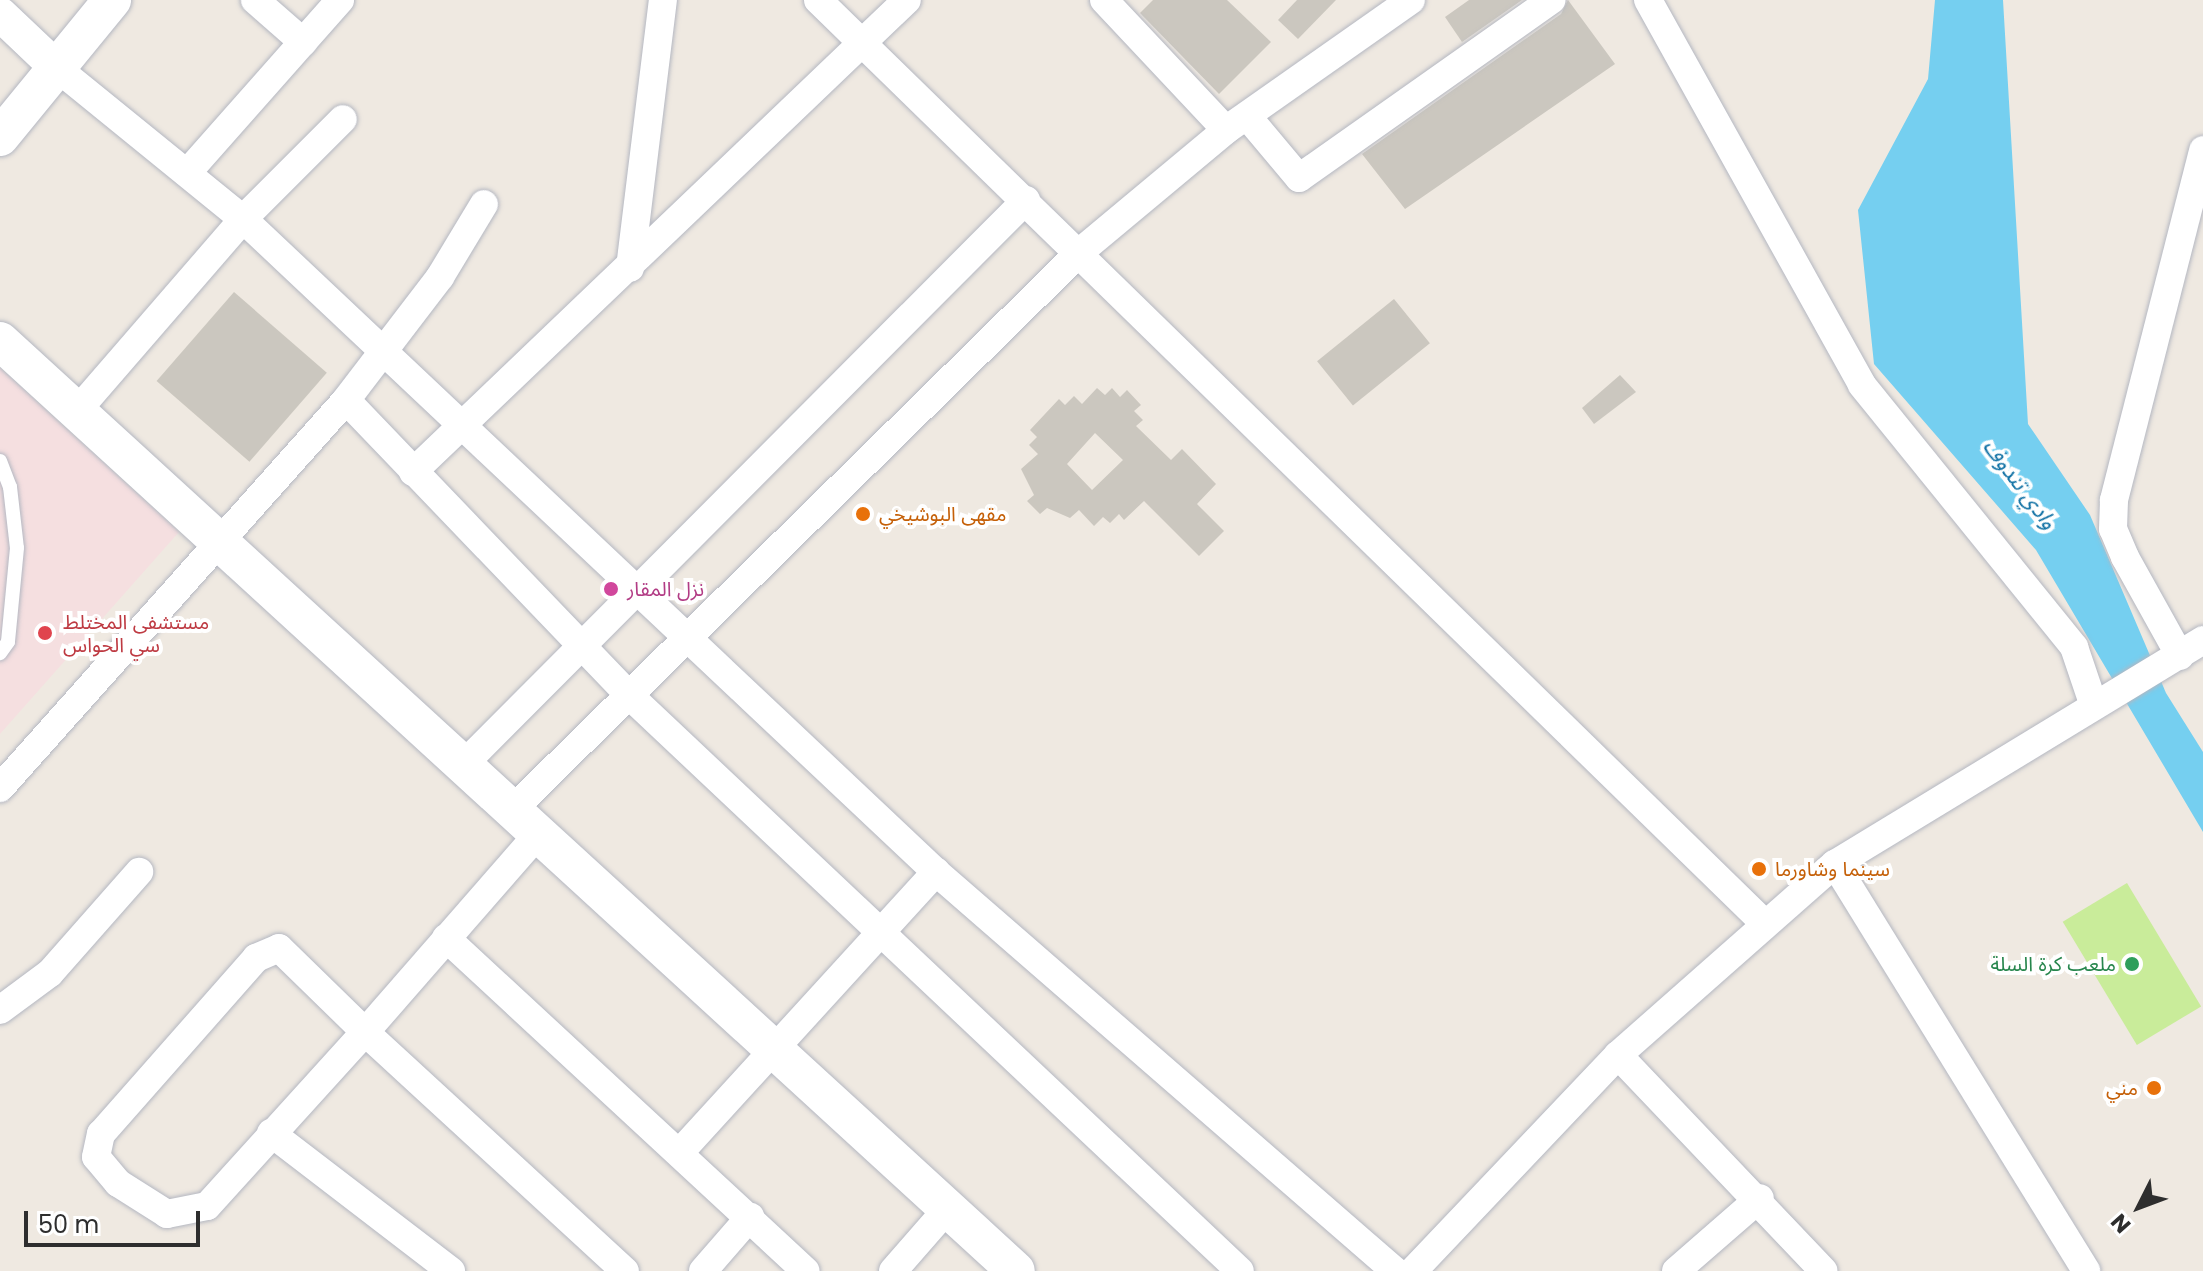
<!DOCTYPE html>
<meta charset="utf-8">
<style>
body{margin:0}
#map{position:relative;width:2203px;height:1271px;overflow:hidden;background:#efe9e1;font-family:Poppins,"Noto Sans Arabic",sans-serif}
div>[style]{position:absolute}
.medical>*{inset:0;background:#f5dfe0}
.pitch>*{inset:0;background:#c9ec9a;transform-origin:0 0}
.water>*{inset:0;background:#75cff0}
.building>*{inset:0;background:#cbc7bf;transform-origin:0 0}
.roads{filter:drop-shadow(0 0 2px #b4b7c1) drop-shadow(0 0 2px #b4b7c1)}
.service>*{height:14px;margin:-7px;padding:0 7px;transform-origin:7px;border-radius:7px;background:#fff}
.minor>*{height:28px;margin:-14px;padding:0 14px;transform-origin:14px;border-radius:14px;background:#fff}
.tertiary>*{height:34px;margin:-17px;padding:0 17px;transform-origin:17px;border-radius:17px;background:#fff}
.secondary>*{height:38px;margin:-19px;padding:0 19px;transform-origin:19px;border-radius:19px;background:#fff}
.dots>*{width:22px;height:22px;translate:-50% -50%;box-sizing:border-box;border:4px solid #fff;border-radius:50%}
span{translate:-50% -50%;white-space:nowrap;text-align:center;line-height:1.15;-webkit-text-stroke:8px #fff;paint-order:stroke}
.food-label{font-size:20px;color:#c56008}
.left{translate:0 -50%;text-align:left}
.right{translate:-100% -50%;text-align:right}
.hotel-label{font-size:20px;color:#b23c85}
.health-label{font-size:20px;color:#be3a42}
.leisure-label{font-size:20px;color:#27864d}
.water-label{font-size:22px;color:#0d6fa3;font-style:italic}
.north{position:absolute;left:2099px;top:1167px;width:80px;height:80px;-webkit-text-stroke:6px #fff;paint-order:stroke;rotate:228deg;font-size:22px;font-weight:700;line-height:32px;text-align:center;color:#2e2e2e}
.north::after{content:'';display:block;margin:auto;width:28px;height:36px;background:#2e2e2e;clip-path:polygon(50% 0,100% 100%,50% 72%,0 100%)}
.scale{position:absolute;left:24px;top:1211px;width:176px;height:36px;box-sizing:border-box;border:4px solid #2e2e2e;border-top:0;padding-left:10px;font-size:24px;line-height:28px;white-space:nowrap;color:#2e2e2e;-webkit-text-stroke:6px #fff;paint-order:stroke}
</style>
<div id="map">
<div class="medical">
<div style="clip-path:polygon(0 368px,179px 532px,0 734px)"></div>
</div>
<div class="pitch">
<div style="left:2127px;top:883px;width:144px;height:75px;rotate:59deg"></div>
</div>
<div class="water">
<div style="clip-path:polygon(1935px 0,2003px 0,2028px 424px,2090px 515px,2166px 693px,2203px 752px,2203px 832px,2036px 550px,1874px 364px,1858px 210px,1928px 79px)"></div>
</div>
<div class="building">
<div style="clip-path:polygon(1153px 0,1227px 0,1271px 42px,1219px 94px,1140px 13px)"></div>
<div style="clip-path:polygon(1297px 0,1336px 0,1298px 39px,1278px 20px)"></div>
<div style="clip-path:polygon(1469px 0,1522px 0,1462px 42px,1445px 17px)"></div>
<div style="clip-path:polygon(1568px 0,1615px 64px,1405px 209px,1362px 154px,1561px 14px)"></div>
<div style="left:234px;top:292px;width:123px;height:118px;rotate:41deg"></div>
<div style="left:1394px;top:299px;width:57px;height:99px;rotate:51deg"></div>
<div style="clip-path:polygon(1620px 375px,1636px 392px,1594px 424px,1582px 408px)"></div>
<div style="clip-path:polygon(evenodd,1097px 388px,1105px 395px,1112px 388px,1120px 397px,1127px 390px,1141px 405px,1134px 411px,1143px 420px,1136px 426px,1171px 460px,1182px 449px,1216px 484px,1197px 504px,1224px 531px,1199px 556px,1144px 501px,1124px 520px,1119px 514px,1110px 523px,1103px 517px,1094px 526px,1079px 510px,1070px 518px,1047px 508px,1040px 514px,1027px 501px,1034px 495px,1021px 469px,1038px 454px,1029px 445px,1037px 437px,1030px 430px,1059px 399px,1065px 405px,1074px 396px,1082px 404px,1097px 388px,1095px 433px,1123px 460px,1092px 490px,1067px 464px,1095px 433px)"></div>
</div>
<div class="roads">
<div class="service">
<div style="left:0;top:461px;width:28px;rotate:69deg"></div>
<div style="left:10px;top:487px;width:61px;rotate:83.5deg"></div>
<div style="left:17px;top:548px;width:94px;rotate:95.5deg"></div>
<div style="left:8px;top:642px;width:14px;rotate:126deg"></div>
</div>
<div class="minor">
<div style="left:255px;top:0;width:64px;rotate:41.2deg"></div>
<div style="left:818px;top:0;width:1320px;rotate:44.29deg"></div>
<div style="left:1104px;top:0;width:178px;rotate:46.8deg"></div>
<div style="left:1648px;top:0;width:440px;rotate:60.9deg"></div>
<div style="left:1862px;top:385px;width:337px;rotate:51deg"></div>
<div style="left:2074px;top:647px;width:62px;rotate:71.3deg"></div>
<div style="left:57px;top:68px;width:240px;rotate:39.1deg"></div>
<div style="left:243px;top:219px;width:952px;rotate:43.3deg"></div>
<div style="left:936px;top:872px;width:608px;rotate:41deg"></div>
<div style="left:1247px;top:116px;width:81px;rotate:50deg"></div>
<div style="left:1299px;top:178px;width:309px;rotate:-35.2deg"></div>
<div style="left:187px;top:173px;width:231px;rotate:-48.5deg"></div>
<div style="left:630px;top:268px;width:270px;rotate:-83deg"></div>
<div style="left:346px;top:400px;width:410px;rotate:46.2deg"></div>
<div style="left:630px;top:696px;width:838px;rotate:43.31deg"></div>
<div style="left:76px;top:412px;width:255px;rotate:-49.1deg"></div>
<div style="left:243px;top:219px;width:141px;rotate:-45deg"></div>
<div style="left:413px;top:472px;width:683px;rotate:-43.7deg"></div>
<div style="left:2180px;top:656px;width:113px;rotate:-119.1deg"></div>
<div style="left:2125px;top:557px;width:30px;rotate:-113deg"></div>
<div style="left:2113px;top:529px;width:29px;rotate:-88deg"></div>
<div style="left:2114px;top:500px;width:361px;rotate:-75.7deg"></div>
<div style="left:462px;top:766px;width:799px;rotate:-45.1deg"></div>
<div style="left:0;top:788px;width:520px;rotate:-48.27deg"></div>
<div style="left:346px;top:400px;width:155px;rotate:-52.6deg"></div>
<div style="left:440px;top:277px;width:85px;rotate:-58.9deg"></div>
<div style="left:512px;top:810px;width:798px;rotate:-44.49deg"></div>
<div style="left:1081px;top:251px;width:189px;rotate:-39.8deg"></div>
<div style="left:1226px;top:130px;width:226px;rotate:-35.1deg"></div>
<div style="left:538px;top:834px;width:263px;rotate:131.1deg"></div>
<div style="left:365px;top:1032px;width:235px;rotate:132.2deg"></div>
<div style="left:207px;top:1206px;width:41px;rotate:168.7deg"></div>
<div style="left:167px;top:1214px;width:58px;rotate:-147.7deg"></div>
<div style="left:118px;top:1183px;width:34px;rotate:-130deg"></div>
<div style="left:96px;top:1157px;width:24px;rotate:-78deg"></div>
<div style="left:101px;top:1134px;width:235px;rotate:-48.6deg"></div>
<div style="left:256px;top:958px;width:25px;rotate:-23deg"></div>
<div style="left:279px;top:948px;width:120px;rotate:44.3deg"></div>
<div style="left:365px;top:1032px;width:353px;rotate:42.6deg"></div>
<div style="left:1835px;top:864px;width:478px;rotate:58.3deg"></div>
<div style="left:446px;top:938px;width:490px;rotate:42.8deg"></div>
<div style="left:0;top:1010px;width:62px;rotate:-36.5deg"></div>
<div style="left:50px;top:973px;width:135px;rotate:-48.6deg"></div>
<div style="left:1618px;top:1055px;width:298px;rotate:46.4deg"></div>
<div style="left:271px;top:1133px;width:227px;rotate:37.5deg"></div>
<div style="left:682px;top:1150px;width:377px;rotate:-47.6deg"></div>
<div style="left:703px;top:1271px;width:72px;rotate:-49deg"></div>
<div style="left:893px;top:1271px;width:82px;rotate:-48.9deg"></div>
<div style="left:1413px;top:1271px;width:298px;rotate:-46.5deg"></div>
<div style="left:1618px;top:1055px;width:289px;rotate:-41.4deg"></div>
<div style="left:1835px;top:864px;width:431px;rotate:-31.3deg"></div>
<div style="left:1676px;top:1271px;width:111px;rotate:-41deg"></div>
</div>
<div class="tertiary">
<div style="left:0;top:14px;width:79px;rotate:43.5deg"></div>
</div>
<div class="secondary">
<div style="left:0;top:137px;width:177px;rotate:-50.7deg"></div>
<div style="left:0;top:341px;width:1377px;rotate:42.47deg"></div>
</div>
</div>
<div class="dots">
<div style="left:863px;top:514px;background:#e8710a"></div>
<div style="left:611px;top:589px;background:#d1479c"></div>
<div style="left:45px;top:633px;background:#e0444e"></div>
<div style="left:1759px;top:869px;background:#e8710a"></div>
<div style="left:2132px;top:964px;background:#2e9e5b"></div>
<div style="left:2154px;top:1088px;background:#e8710a"></div>
</div>
<div class="food-label">
<span class="left" style="left:879px;top:514px">مقهى البوشيخي</span>
<span class="left" style="left:1775px;top:869px">سينما وشاورما</span>
<span class="right" style="left:2138px;top:1088px">مني</span>
</div>
<div class="hotel-label">
<span class="left" style="left:627px;top:589px">نزل المقار</span>
</div>
<div class="health-label">
<span class="left" style="left:63px;top:634px">مستشفى المختلط<br>سي الحواس</span>
</div>
<div class="leisure-label">
<span class="right" style="left:2116px;top:964px">ملعب كرة السلة</span>
</div>
<div class="water-label">
<span style="left:2020px;top:484px;rotate:53deg">وادي تندوف</span>
</div>
<div class="north">N</div>
<div class="scale">50 m</div>
</div>
